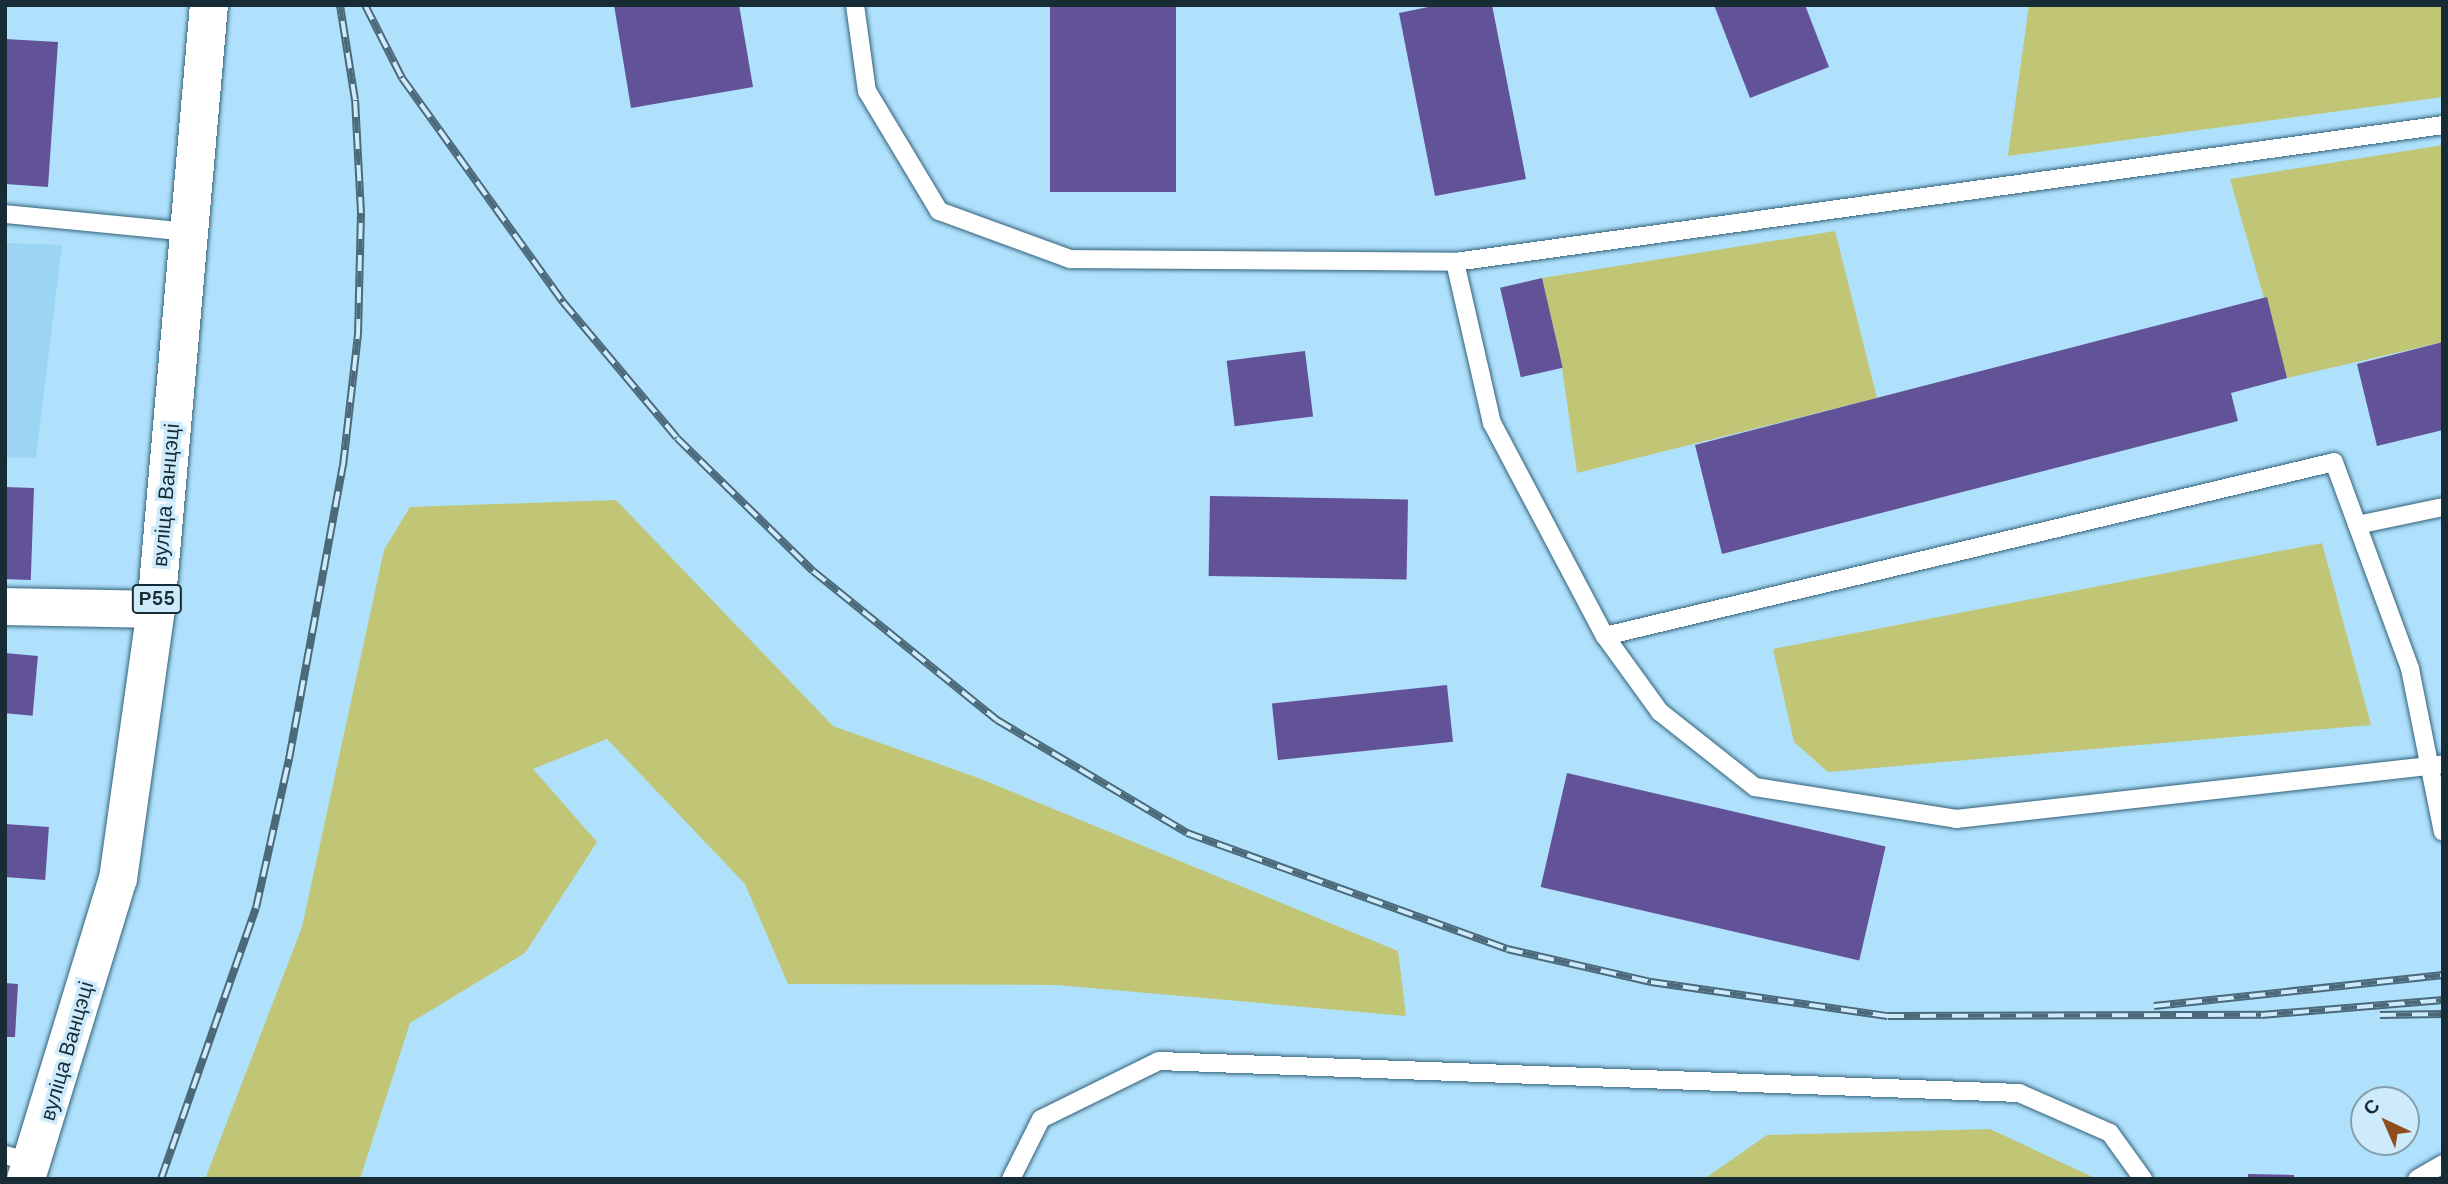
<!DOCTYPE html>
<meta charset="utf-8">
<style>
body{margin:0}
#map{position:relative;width:2448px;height:1184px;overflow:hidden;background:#afe1fc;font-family:"DM Sans",sans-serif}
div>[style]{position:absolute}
.built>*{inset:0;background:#9bd5f3}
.green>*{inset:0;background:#c0c675}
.building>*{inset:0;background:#625298;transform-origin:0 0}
.roads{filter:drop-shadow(0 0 2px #336179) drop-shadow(0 0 2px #336179)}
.lane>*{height:18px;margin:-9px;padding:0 9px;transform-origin:9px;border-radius:9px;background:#fff}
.street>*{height:37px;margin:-18.5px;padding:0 18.5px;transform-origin:18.5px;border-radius:18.5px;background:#fff}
.primary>*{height:38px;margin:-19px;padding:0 19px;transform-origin:19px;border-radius:19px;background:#fff}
.rail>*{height:8px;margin-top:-4px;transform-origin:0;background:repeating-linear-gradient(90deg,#ceebfb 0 16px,#4b6979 0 32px);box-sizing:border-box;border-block:2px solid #4b6979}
span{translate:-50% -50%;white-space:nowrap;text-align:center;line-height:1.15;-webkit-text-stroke:7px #ceebfb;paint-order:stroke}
.shield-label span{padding:2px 5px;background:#ceebfb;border:2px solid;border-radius:5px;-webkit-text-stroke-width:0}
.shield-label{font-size:19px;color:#182c36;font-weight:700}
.street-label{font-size:21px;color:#182c36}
.frame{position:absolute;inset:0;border:7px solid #182c36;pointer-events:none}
.north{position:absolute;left:2350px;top:1086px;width:70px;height:70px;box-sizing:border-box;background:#ceebfb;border:2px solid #859fac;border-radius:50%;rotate:316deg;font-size:19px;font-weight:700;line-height:28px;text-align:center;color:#182c36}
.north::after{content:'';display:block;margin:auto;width:24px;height:32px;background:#8f4c1d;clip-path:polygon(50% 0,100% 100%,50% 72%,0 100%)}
</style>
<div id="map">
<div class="built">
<div style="clip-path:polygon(5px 243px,62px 245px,36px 457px,5px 458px)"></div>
</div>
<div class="green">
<div style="clip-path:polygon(2029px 5px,2443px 5px,2443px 97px,2008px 156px)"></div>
<div style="clip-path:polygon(2443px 145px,2443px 342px,2287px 378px,2230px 179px)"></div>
<div style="clip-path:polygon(1835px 231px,1877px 398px,1577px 473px,1562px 368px,1542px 278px)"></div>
<div style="clip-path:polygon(616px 500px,833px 726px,981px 779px,1398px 951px,1406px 1016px,1057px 985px,788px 984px,745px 884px,607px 739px,533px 769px,597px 842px,525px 953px,410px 1023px,360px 1179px,205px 1179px,302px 927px,384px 550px,410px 507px)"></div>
<div style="clip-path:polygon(2322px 543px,2371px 725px,1828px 772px,1794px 742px,1773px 649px)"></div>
<div style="clip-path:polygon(1990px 1129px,2097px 1179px,1704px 1179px,1767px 1135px)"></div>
</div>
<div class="building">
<div style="clip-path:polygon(614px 5px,739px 5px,753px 87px,631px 108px)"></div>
<div style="left:1050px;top:5px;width:126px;height:187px"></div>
<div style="clip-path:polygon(1438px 5px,1492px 5px,1526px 179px,1435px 196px,1399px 13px)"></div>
<div style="clip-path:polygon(1714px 5px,1805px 5px,1829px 67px,1750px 98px)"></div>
<div style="clip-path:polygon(5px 39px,58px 42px,48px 187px,5px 184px)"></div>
<div style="left:1542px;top:278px;width:92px;height:43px;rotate:77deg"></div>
<div style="clip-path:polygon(2267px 297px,2287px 378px,2231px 393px,2238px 421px,1722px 554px,1695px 445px)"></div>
<div style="clip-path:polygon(2443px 342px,2443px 430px,2377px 446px,2357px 364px)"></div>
<div style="left:1305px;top:351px;width:66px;height:79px;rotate:83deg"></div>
<div style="left:5px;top:487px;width:29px;height:92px;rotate:2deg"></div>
<div style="left:1210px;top:496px;width:198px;height:80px;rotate:1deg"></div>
<div style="left:5px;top:653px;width:33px;height:60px;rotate:5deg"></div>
<div style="left:1447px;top:685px;width:57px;height:176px;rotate:84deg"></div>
<div style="left:1567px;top:773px;width:327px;height:117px;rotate:13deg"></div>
<div style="left:5px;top:824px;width:44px;height:53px;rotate:4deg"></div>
<div style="clip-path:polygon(5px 983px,18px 984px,15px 1037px,5px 1037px)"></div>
<div style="clip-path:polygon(2248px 1174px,2294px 1175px,2294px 1179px,2248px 1179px)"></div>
</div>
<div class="roads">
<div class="lane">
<div style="left:855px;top:5px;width:87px;rotate:82.1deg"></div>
<div style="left:867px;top:91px;width:140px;rotate:59deg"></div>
<div style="left:939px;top:211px;width:140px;rotate:20.1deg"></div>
<div style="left:1070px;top:259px;width:385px;rotate:0.4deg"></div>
<div style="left:1455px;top:262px;width:997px;rotate:-7.89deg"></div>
<div style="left:5px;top:214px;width:186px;rotate:5.6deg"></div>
<div style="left:1455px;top:262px;width:165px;rotate:77.1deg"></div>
<div style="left:1492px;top:423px;width:241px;rotate:62.1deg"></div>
<div style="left:1605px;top:636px;width:749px;rotate:-13.42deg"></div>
<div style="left:2334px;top:462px;width:221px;rotate:69.8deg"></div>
<div style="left:2410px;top:669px;width:166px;rotate:78.6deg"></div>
<div style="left:2357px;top:525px;width:88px;rotate:-11.8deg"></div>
<div style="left:1605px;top:636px;width:94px;rotate:54.1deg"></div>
<div style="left:1660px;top:712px;width:121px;rotate:38.3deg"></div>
<div style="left:1755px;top:787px;width:204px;rotate:9deg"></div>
<div style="left:1956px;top:819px;width:490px;rotate:-6.4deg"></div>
<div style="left:5px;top:1155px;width:30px;rotate:15deg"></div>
<div style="left:1011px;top:1179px;width:67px;rotate:-63.4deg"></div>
<div style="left:1041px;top:1119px;width:131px;rotate:-26.2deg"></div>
<div style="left:1159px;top:1061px;width:861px;rotate:2.13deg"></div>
<div style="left:2019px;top:1093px;width:99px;rotate:23.7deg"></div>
<div style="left:2110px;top:1133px;width:57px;rotate:54.3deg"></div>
<div style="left:2417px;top:1179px;width:30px;rotate:-30deg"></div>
</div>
<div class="street">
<div style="left:5px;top:606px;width:151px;rotate:1.1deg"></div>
</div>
<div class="primary">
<div style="left:26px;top:1179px;width:314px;rotate:-73deg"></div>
<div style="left:118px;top:879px;width:273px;rotate:-82deg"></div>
<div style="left:156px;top:609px;width:606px;rotate:-84.99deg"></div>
</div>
</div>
<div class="rail">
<div style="left:365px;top:5px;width:82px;rotate:63.1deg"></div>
<div style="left:402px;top:78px;width:276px;rotate:54.3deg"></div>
<div style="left:563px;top:302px;width:177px;rotate:50deg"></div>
<div style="left:677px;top:438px;width:190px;rotate:44.4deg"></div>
<div style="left:813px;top:571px;width:237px;rotate:39deg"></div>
<div style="left:997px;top:720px;width:221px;rotate:30.7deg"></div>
<div style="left:1187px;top:833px;width:340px;rotate:19.9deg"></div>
<div style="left:1507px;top:949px;width:148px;rotate:12.9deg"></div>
<div style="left:1651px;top:982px;width:239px;rotate:8.2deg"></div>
<div style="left:1888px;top:1016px;width:373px;rotate:-0.2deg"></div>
<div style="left:2261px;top:1015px;width:183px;rotate:-4.7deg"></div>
<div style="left:2154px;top:1006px;width:291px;rotate:-6.1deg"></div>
<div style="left:2380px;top:1015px;width:63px;rotate:-0.9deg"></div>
<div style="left:161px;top:1179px;width:287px;rotate:-70.7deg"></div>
<div style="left:256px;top:908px;width:153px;rotate:-77.5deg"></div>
<div style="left:289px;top:759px;width:298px;rotate:-79.6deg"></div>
<div style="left:343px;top:466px;width:132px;rotate:-83.5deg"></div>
<div style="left:358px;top:335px;width:122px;rotate:-88.6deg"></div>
<div style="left:361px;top:213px;width:113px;rotate:-93deg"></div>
<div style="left:355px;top:100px;width:96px;rotate:-99deg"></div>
</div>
<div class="shield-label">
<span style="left:157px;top:599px">Р55</span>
</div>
<div class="street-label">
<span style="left:166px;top:495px;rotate:-85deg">вуліца Ванцэці</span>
<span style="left:67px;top:1051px;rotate:-74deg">вуліца Ванцэці</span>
</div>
<div class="frame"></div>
<div class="north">С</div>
</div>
